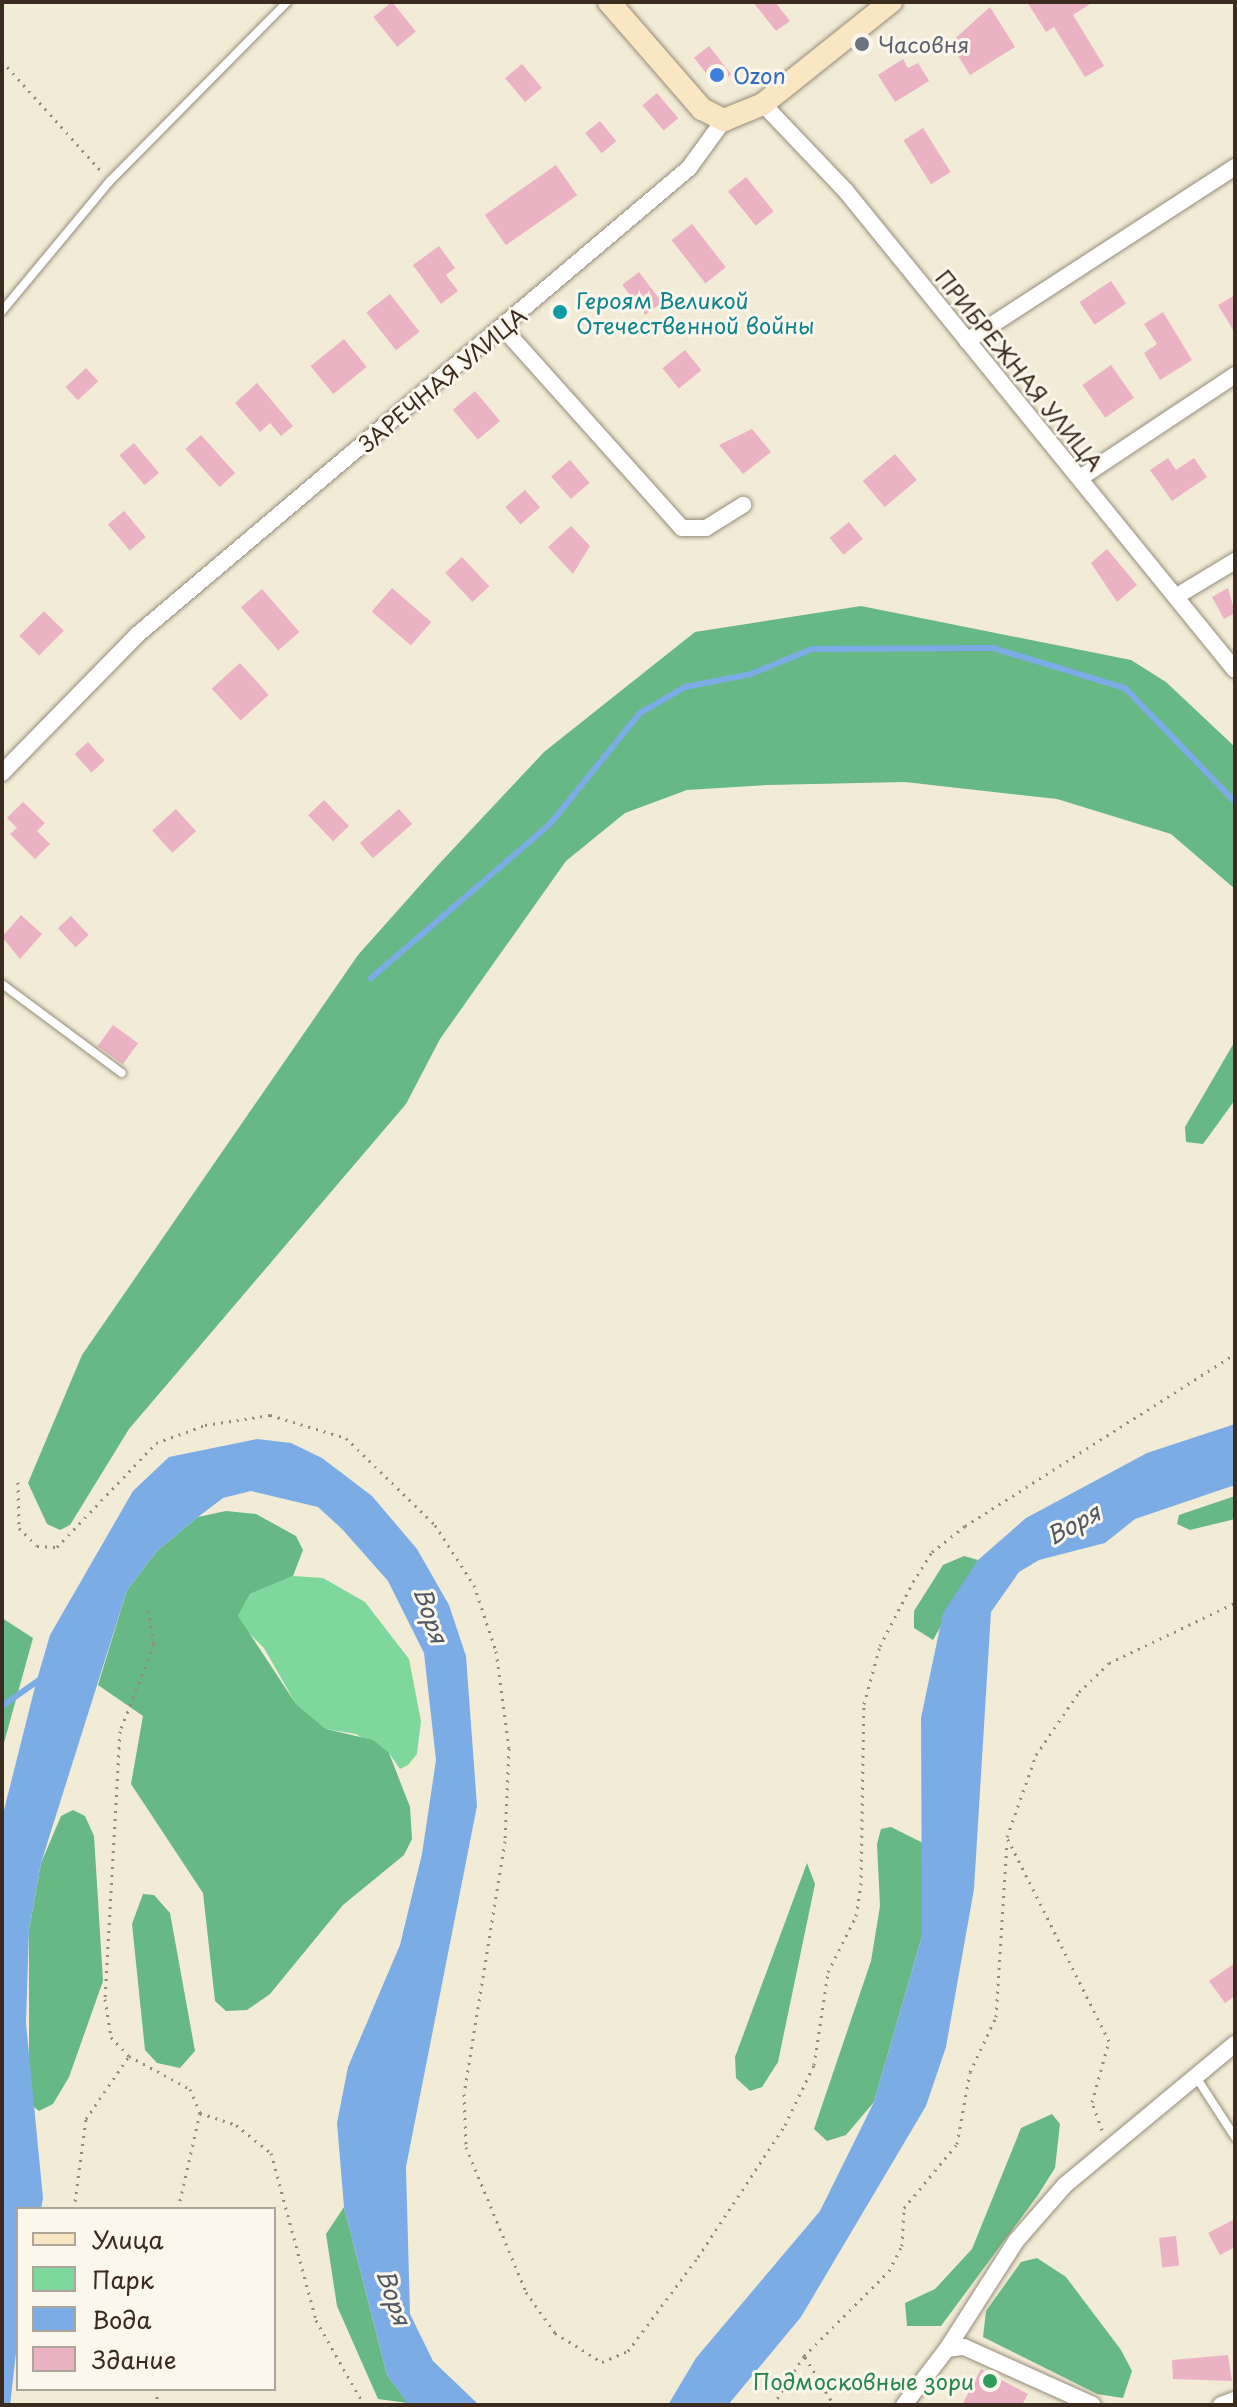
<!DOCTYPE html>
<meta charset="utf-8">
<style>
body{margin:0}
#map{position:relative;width:1237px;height:2407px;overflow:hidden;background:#f2ecd6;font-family:"Playpen Sans",sans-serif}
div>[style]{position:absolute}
.green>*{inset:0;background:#7ed79d}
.forest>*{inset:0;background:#66b884}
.water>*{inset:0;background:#7bace6}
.stream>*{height:6px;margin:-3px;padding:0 3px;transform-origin:3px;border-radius:3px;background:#7bace6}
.building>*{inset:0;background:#eab2c3;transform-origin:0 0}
.path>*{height:3px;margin-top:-1.5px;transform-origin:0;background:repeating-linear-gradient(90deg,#968b7a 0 2px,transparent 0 8px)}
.roads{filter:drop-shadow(0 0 2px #968b7a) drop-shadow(0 0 2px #968b7a)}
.lane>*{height:8px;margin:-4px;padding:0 4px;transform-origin:4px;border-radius:4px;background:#fff}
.street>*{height:16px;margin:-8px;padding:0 8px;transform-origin:8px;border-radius:8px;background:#fff}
.secondary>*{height:22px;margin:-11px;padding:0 11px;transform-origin:11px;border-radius:11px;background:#fbe6c3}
.dots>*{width:22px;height:22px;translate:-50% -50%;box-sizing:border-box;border:4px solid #fbf7ec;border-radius:50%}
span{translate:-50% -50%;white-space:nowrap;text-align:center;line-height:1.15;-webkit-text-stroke:6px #fbf7ec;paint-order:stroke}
.worship-label{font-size:22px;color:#5b616d}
.left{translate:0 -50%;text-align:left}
.shop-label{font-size:22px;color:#366cbe}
.culture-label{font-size:22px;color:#0d838f}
.street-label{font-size:22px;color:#3b2a1e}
.leisure-label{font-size:22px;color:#27864d}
.right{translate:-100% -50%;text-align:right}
.water-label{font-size:24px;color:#515864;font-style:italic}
.frame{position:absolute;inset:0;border:4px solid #3b2a1e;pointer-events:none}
.legend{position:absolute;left:16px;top:2207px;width:260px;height:184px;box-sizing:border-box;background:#fbf7ec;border:2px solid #aea59a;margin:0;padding:10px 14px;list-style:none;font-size:24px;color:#3b2a1e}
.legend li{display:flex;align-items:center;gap:16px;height:40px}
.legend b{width:40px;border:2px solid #aea59a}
</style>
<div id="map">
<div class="green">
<div style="clip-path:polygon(293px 1576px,323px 1578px,365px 1602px,409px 1659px,421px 1721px,417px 1754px,408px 1765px,400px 1769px,389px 1753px,356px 1734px,326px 1729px,296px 1704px,264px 1648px,243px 1627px,238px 1616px,250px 1594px)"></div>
</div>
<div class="forest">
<div style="clip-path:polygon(861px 606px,1131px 660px,1166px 682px,1235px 747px,1235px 889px,1171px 834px,1057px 799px,905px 782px,768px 785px,687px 790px,625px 813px,566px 861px,440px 1039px,406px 1104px,129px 1429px,70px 1525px,60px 1530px,47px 1524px,28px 1483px,82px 1355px,358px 955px,439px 864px,544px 752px,695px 632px)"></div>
<div style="clip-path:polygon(1235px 1041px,1235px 1100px,1203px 1144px,1186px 1142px,1185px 1127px)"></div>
<div style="clip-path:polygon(1235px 1496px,1235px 1519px,1190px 1530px,1177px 1524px,1179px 1515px)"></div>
<div style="clip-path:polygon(226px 1511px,256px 1514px,296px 1536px,303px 1550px,293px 1576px,250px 1594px,238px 1616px,296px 1704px,326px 1729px,373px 1740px,389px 1753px,410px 1807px,412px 1839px,404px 1855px,343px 1905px,270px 1994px,247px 2010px,226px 2011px,215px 2001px,203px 1893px,131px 1784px,143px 1716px,98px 1685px,127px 1590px,157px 1551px,198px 1517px)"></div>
<div style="clip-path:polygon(964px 1556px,978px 1560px,933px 1640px,914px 1628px,914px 1611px,943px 1565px)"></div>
<div style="clip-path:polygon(2px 1618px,33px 1638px,2px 1750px)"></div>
<div style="clip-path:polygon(73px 1810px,85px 1816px,94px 1836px,103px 1981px,69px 2077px,53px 2104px,39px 2111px,29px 2103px,29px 1930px,41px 1863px,61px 1816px)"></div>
<div style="clip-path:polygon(891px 1827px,925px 1844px,922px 1936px,874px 2102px,846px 2135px,827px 2141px,814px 2129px,871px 1961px,880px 1906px,877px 1844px,881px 1829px)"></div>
<div style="clip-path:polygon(807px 1863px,815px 1884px,778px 2062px,762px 2087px,750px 2091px,736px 2078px,735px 2057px)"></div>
<div style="clip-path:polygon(143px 1894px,154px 1895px,170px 1913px,195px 2051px,180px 2068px,157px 2063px,145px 2050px,132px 1924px)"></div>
<div style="clip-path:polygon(1052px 2114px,1060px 2124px,1055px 2168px,1038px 2195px,941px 2326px,907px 2326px,905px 2303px,935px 2289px,972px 2249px,1021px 2128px)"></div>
<div style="clip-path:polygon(344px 2207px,387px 2375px,408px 2403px,378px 2399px,337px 2306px,326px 2234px)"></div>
<div style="clip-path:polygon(1037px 2258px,1066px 2277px,1121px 2350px,1132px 2371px,1123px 2398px,1097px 2394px,983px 2337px,986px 2311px,1021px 2262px)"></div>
</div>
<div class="water">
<div style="clip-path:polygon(1235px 1424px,1235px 1485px,1135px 1519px,1105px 1543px,1039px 1560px,1019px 1572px,991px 1612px,974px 1889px,946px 2047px,926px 2106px,801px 2317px,728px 2405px,668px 2405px,696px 2358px,820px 2211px,874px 2102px,922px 1936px,921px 1718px,943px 1613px,978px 1560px,1026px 1518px,1147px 1453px)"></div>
<div style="clip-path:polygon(257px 1439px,291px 1443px,322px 1458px,372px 1496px,417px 1549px,449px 1605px,466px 1656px,477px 1806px,406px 2167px,410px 2314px,433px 2361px,479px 2405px,409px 2405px,387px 2375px,344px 2207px,337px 2123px,348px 2067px,400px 1945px,422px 1854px,436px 1760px,424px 1653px,388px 1581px,342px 1529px,318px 1507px,251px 1491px,223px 1498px,198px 1517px,157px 1551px,127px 1590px,41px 1863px,29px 1930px,26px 2023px,43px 2198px,41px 2209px,18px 2209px,18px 2336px,10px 2405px,2px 2405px,2px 1818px,36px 1683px,50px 1635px,133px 1491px,169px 1457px)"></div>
</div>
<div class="stream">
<div style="left:371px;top:978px;width:236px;rotate:-40.7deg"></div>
<div style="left:550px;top:824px;width:143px;rotate:-51deg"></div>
<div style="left:640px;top:713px;width:52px;rotate:-30deg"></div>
<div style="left:685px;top:687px;width:67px;rotate:-11.1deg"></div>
<div style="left:751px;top:674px;width:66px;rotate:-22.3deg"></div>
<div style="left:812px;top:649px;width:181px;rotate:-0.3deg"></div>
<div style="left:993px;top:648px;width:138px;rotate:16.9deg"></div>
<div style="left:1125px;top:688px;width:158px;rotate:46deg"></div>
<div style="left:2px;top:1706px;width:49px;rotate:-35deg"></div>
</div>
<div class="building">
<div style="left:392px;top:2px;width:38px;height:24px;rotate:51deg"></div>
<div style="clip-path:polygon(753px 2px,775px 2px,790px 21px,776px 31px)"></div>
<div style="clip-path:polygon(1027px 2px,1093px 2px,1073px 15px,1104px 66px,1085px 77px,1054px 27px,1046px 32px)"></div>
<div style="clip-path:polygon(990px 7px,1015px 47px,970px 75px,950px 43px)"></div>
<div style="left:709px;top:46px;width:36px;height:19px;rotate:52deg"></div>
<div style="clip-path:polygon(903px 59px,908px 68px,918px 63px,929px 81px,895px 102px,878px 75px)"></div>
<div style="left:522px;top:64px;width:31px;height:22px;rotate:50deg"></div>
<div style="left:657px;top:93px;width:33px;height:19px;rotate:50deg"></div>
<div style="left:600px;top:121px;width:26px;height:19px;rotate:51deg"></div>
<div style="left:923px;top:128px;width:52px;height:23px;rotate:58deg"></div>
<div style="left:556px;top:165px;width:37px;height:87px;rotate:55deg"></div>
<div style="left:746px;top:177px;width:44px;height:23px;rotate:51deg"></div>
<div style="left:692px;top:224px;width:55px;height:26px;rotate:52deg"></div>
<div style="clip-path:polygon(439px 246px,455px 268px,446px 275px,458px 291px,441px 304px,413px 265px)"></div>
<div style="left:639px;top:272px;width:38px;height:21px;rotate:53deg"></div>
<div style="left:1111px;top:281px;width:27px;height:38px;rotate:56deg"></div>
<div style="left:390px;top:294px;width:48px;height:30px;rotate:52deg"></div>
<div style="clip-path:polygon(1235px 295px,1235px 333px,1218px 305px)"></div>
<div style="clip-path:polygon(1163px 312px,1192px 360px,1160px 380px,1144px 353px,1157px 344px,1144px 324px)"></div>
<div style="left:344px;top:339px;width:36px;height:43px;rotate:51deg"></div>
<div style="left:685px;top:350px;width:26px;height:29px;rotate:51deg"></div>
<div style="left:1111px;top:365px;width:40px;height:35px;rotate:55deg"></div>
<div style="left:86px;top:368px;width:18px;height:28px;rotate:47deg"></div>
<div style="clip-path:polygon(257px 383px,293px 426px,281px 436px,270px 423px,260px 432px,235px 403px)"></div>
<div style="left:475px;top:391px;width:39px;height:29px;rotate:50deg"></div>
<div style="clip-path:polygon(752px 429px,771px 452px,743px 474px,719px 445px)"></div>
<div style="left:201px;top:435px;width:51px;height:21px;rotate:48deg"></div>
<div style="left:134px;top:443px;width:39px;height:19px;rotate:50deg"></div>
<div style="left:895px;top:454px;width:34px;height:42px;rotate:50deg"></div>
<div style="clip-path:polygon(1168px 458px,1176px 470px,1194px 458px,1207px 477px,1172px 501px,1150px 470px)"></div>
<div style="left:570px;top:460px;width:30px;height:25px;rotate:49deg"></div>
<div style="left:525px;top:490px;width:23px;height:26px;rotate:49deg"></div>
<div style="left:124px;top:511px;width:34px;height:21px;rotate:50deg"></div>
<div style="left:849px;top:522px;width:22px;height:25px;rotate:51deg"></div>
<div style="clip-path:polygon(571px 526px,590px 546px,573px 574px,548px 547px)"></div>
<div style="clip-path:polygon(1107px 549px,1137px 585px,1117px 602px,1091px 563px)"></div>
<div style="left:462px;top:557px;width:40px;height:23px;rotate:47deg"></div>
<div style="left:392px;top:588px;width:52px;height:31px;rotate:41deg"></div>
<div style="clip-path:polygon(1228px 588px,1235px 613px,1224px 619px,1212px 597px)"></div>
<div style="left:262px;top:589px;width:57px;height:28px;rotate:49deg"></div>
<div style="left:44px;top:611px;width:28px;height:35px;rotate:45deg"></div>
<div style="left:240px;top:663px;width:43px;height:38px;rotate:48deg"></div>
<div style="left:88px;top:742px;width:25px;height:18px;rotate:48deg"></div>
<div style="left:324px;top:800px;width:36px;height:22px;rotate:46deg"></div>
<div style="clip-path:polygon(23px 802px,45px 823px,37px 831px,50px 844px,35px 859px,10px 834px,17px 828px,7px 818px)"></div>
<div style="left:176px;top:809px;width:30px;height:32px;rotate:48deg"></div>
<div style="left:399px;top:809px;width:20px;height:52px;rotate:49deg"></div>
<div style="clip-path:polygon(21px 915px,42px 934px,20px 959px,2px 937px)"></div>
<div style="left:71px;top:916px;width:26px;height:18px;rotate:47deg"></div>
<div style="left:113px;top:1025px;width:31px;height:26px;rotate:36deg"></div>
<div style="clip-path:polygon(1235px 1963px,1235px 1996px,1225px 2003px,1209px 1981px)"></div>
<div style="clip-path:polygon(1235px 2219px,1235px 2247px,1220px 2255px,1208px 2233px)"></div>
<div style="left:1176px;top:2236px;width:30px;height:17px;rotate:84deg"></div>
<div style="clip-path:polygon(1228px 2355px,1232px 2381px,1173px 2379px,1172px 2360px)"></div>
<div style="clip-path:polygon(981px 2369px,1028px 2394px,1022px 2405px,962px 2405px)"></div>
</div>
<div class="path">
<div style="left:2px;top:61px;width:149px;rotate:48deg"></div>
<div style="left:18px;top:1482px;width:46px;rotate:88.8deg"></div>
<div style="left:19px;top:1528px;width:25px;rotate:45deg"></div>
<div style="left:37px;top:1546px;width:20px;rotate:3deg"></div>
<div style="left:57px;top:1547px;width:144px;rotate:-46.4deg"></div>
<div style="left:156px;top:1443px;width:52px;rotate:-20.2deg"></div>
<div style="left:205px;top:1425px;width:66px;rotate:-8.7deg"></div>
<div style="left:270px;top:1415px;width:79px;rotate:16.8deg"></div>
<div style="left:346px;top:1438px;width:124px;rotate:44.3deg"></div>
<div style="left:435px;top:1525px;width:72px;rotate:57deg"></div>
<div style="left:474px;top:1585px;width:70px;rotate:71.6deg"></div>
<div style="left:496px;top:1651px;width:98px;rotate:82.4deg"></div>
<div style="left:509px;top:1748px;width:93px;rotate:92.5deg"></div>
<div style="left:505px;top:1841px;width:256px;rotate:99.2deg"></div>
<div style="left:464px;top:2094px;width:53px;rotate:87.8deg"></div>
<div style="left:466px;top:2147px;width:157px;rotate:67.5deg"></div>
<div style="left:526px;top:2292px;width:50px;rotate:54.7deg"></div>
<div style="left:555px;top:2333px;width:55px;rotate:31.7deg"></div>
<div style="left:602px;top:2362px;width:28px;rotate:-23deg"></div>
<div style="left:628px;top:2351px;width:117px;rotate:-53.3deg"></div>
<div style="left:698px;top:2257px;width:158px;rotate:-56.6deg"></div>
<div style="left:785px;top:2125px;width:67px;rotate:-64.2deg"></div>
<div style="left:814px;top:2065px;width:94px;rotate:-81.4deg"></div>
<div style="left:828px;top:1972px;width:63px;rotate:-63.4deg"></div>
<div style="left:856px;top:1916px;width:31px;rotate:-81deg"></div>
<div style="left:861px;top:1885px;width:181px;rotate:-89.1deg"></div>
<div style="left:864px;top:1704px;width:60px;rotate:-74.6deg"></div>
<div style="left:880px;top:1646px;width:72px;rotate:-62.7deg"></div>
<div style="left:913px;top:1582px;width:36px;rotate:-58deg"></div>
<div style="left:932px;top:1552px;width:42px;rotate:-38.2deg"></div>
<div style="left:965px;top:1526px;width:320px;rotate:-32.5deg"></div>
<div style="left:148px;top:1610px;width:35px;rotate:80deg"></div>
<div style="left:154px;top:1644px;width:93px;rotate:111.3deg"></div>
<div style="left:120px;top:1731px;width:268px;rotate:93.2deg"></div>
<div style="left:105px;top:1999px;width:38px;rotate:81deg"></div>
<div style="left:111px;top:2037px;width:26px;rotate:47deg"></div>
<div style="left:129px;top:2056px;width:69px;rotate:28.4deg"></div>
<div style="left:190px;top:2089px;width:26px;rotate:67deg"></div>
<div style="left:200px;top:2113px;width:98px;rotate:102.9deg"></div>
<div style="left:200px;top:2113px;width:38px;rotate:18deg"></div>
<div style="left:236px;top:2125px;width:45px;rotate:38.7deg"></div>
<div style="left:271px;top:2153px;width:173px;rotate:74.9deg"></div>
<div style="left:316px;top:2320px;width:98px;rotate:60.5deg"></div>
<div style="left:1102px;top:2130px;width:30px;rotate:-110deg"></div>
<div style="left:1092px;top:2102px;width:63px;rotate:-74.4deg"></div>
<div style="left:1109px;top:2041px;width:228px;rotate:-116.6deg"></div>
<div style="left:1007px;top:1837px;width:87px;rotate:-70.5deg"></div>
<div style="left:1036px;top:1755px;width:76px;rotate:-55.7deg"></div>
<div style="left:1079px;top:1692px;width:42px;rotate:-44deg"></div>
<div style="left:1109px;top:1663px;width:140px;rotate:-25.5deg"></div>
<div style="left:74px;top:2209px;width:91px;rotate:-82.4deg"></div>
<div style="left:86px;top:2119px;width:76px;rotate:-55.7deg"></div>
<div style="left:805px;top:2357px;width:56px;rotate:58.9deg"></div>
<div style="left:157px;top:2389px;width:16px;rotate:90deg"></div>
<div style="left:773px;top:2405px;width:58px;rotate:-57.7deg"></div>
<div style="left:804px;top:2356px;width:120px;rotate:-45deg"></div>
<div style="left:889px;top:2271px;width:28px;rotate:-63deg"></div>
<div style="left:902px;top:2246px;width:38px;rotate:-87deg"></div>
<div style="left:904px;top:2208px;width:83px;rotate:-50.4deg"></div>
<div style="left:957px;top:2144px;width:73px;rotate:-79.8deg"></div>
<div style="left:970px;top:2072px;width:61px;rotate:-64.7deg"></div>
<div style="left:996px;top:2017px;width:176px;rotate:-86.4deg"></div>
</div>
<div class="roads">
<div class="lane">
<div style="left:2px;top:311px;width:169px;rotate:-50.3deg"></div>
<div style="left:110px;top:181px;width:252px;rotate:-45.3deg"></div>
<div style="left:2px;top:984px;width:149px;rotate:36.6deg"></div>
<div style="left:1196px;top:2077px;width:72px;rotate:57deg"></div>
</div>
<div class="street">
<div style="left:763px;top:104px;width:119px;rotate:46.4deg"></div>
<div style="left:845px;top:190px;width:618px;rotate:50.91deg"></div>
<div style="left:503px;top:328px;width:268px;rotate:48.2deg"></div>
<div style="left:682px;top:528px;width:24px"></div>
<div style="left:706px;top:528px;width:44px;rotate:-31.9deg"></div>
<div style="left:967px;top:341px;width:320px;rotate:-33deg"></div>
<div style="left:1080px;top:478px;width:186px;rotate:-33.6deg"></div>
<div style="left:1177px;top:596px;width:68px;rotate:-31.1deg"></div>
<div style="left:2px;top:773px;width:193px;rotate:-45.6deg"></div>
<div style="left:137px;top:635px;width:723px;rotate:-40.23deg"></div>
<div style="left:689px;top:168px;width:59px;rotate:-53.9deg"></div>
<div style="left:947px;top:2349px;width:128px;rotate:-57.4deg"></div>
<div style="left:1016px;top:2241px;width:74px;rotate:-48.8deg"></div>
<div style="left:1065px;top:2185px;width:221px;rotate:-39.7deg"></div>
<div style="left:904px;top:2405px;width:71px;rotate:-52.5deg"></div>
<div style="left:947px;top:2349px;width:17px;rotate:-7deg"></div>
<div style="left:964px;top:2347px;width:141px;rotate:24.2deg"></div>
<div style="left:1221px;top:2405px;width:15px;rotate:-20deg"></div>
</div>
<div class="secondary">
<div style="left:609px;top:2px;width:142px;rotate:49deg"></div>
<div style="left:702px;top:109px;width:25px;rotate:27deg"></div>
<div style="left:724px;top:120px;width:42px;rotate:-22.3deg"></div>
<div style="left:763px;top:104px;width:164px;rotate:-38.6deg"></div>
</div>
</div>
<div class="dots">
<div style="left:862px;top:44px;background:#6b7280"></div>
<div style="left:717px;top:75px;background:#3f7fe0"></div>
<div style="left:560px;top:312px;background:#0f9aa8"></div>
<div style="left:990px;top:2381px;background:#2e9e5b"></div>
</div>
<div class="worship-label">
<span class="left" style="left:878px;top:44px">Часовня</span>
</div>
<div class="shop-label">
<span class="left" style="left:733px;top:75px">Ozon</span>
</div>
<div class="culture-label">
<span class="left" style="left:576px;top:312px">Героям Великой<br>Отечественной войны</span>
</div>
<div class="street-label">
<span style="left:1020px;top:370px;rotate:51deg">ПРИБРЕЖНАЯ УЛИЦА</span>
<span style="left:442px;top:379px;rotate:-40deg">ЗАРЕЧНАЯ УЛИЦА</span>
</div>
<div class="leisure-label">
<span class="right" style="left:974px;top:2381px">Подмосковные зори</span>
</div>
<div class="water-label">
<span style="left:1073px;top:1524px;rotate:-29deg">Воря</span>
<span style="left:431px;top:1615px;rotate:71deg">Воря</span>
<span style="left:394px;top:2297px;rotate:71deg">Воря</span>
</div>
<div class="frame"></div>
<ul class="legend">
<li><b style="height:10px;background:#fbe6c3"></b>Улица</li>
<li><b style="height:22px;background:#7ed79d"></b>Парк</li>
<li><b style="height:22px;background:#7bace6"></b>Вода</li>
<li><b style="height:22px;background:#eab2c3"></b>Здание</li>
</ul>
</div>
